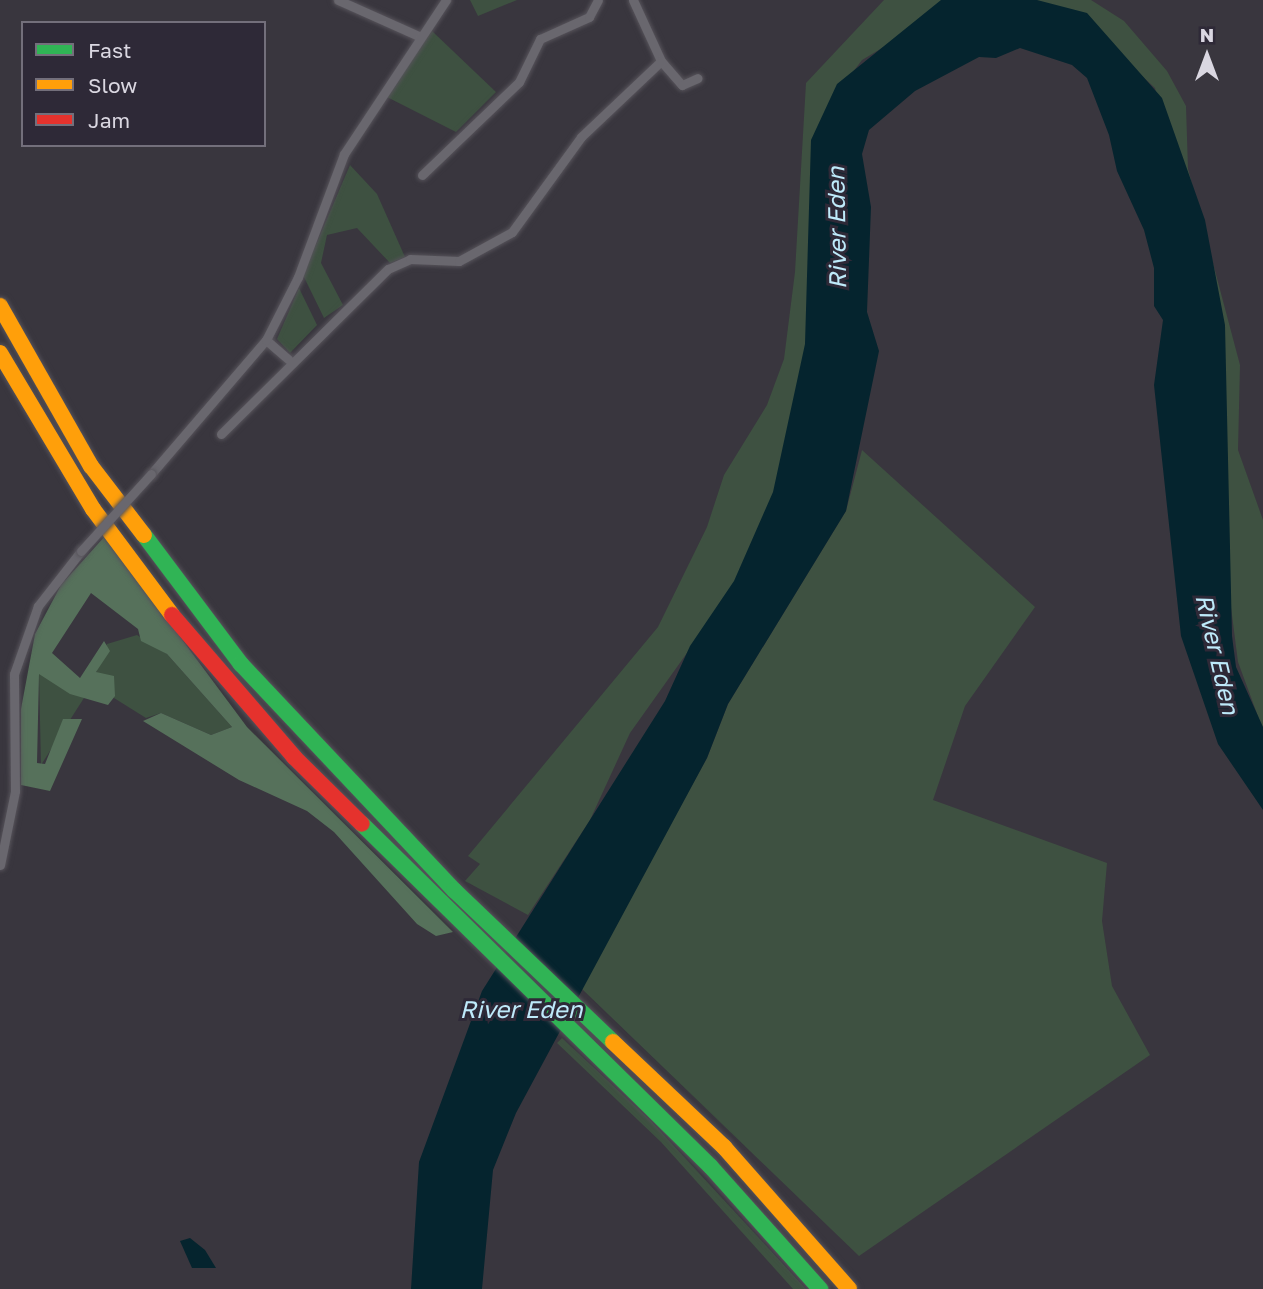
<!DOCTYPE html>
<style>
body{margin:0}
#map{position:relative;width:1263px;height:1289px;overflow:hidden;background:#39363e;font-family:"Golos Text",sans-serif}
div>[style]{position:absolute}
.green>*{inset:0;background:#3e5141}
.forest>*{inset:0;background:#56715b}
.water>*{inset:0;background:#05242e}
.roads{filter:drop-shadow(0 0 2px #56535a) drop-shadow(0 0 2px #56535a)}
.street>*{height:9px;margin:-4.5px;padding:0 4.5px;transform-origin:4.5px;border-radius:4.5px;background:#69676e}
.fast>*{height:16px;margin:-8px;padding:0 8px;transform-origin:8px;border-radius:8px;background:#30b455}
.slow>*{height:16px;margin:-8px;padding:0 8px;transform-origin:8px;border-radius:8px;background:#ff9f0a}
.jam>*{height:16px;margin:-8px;padding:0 8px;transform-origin:8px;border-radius:8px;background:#e5322d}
.bridges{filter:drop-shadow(0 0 2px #56535a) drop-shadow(0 0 2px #56535a)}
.street-bridge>*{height:9px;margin:-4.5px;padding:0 4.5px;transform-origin:4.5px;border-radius:4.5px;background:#69676e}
span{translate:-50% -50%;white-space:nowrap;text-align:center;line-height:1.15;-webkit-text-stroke:6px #2e2937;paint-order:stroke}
.water-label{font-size:24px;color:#beeafa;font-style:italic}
.legend{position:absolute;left:21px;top:21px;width:245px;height:126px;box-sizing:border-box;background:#2e2937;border:2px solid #736f7b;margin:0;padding:9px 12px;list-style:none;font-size:21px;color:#dad7e1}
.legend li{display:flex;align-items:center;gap:14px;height:35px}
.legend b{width:35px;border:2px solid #736f7b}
.north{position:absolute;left:1172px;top:21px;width:70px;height:70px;-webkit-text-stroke:5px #2e2937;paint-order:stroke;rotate:0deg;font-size:19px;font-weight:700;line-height:28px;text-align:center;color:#dad7e1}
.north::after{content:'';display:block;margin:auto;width:24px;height:32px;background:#dad7e1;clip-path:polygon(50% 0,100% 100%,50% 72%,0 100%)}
</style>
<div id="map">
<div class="green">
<div style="clip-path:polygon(470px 0,517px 0,478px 16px)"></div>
<div style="clip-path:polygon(884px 0,962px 0,862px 60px,831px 101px,795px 446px,741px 577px,630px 733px,590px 820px,528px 915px,465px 881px,480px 864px,468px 856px,658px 627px,707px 527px,724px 475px,767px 405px,784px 359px,795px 272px,806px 83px)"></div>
<div style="clip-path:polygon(1020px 0,1091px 0,1124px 21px,1167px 71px,1186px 106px,1188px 169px,1240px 365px,1238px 450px,1263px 520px,1263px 730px,1238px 662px,1223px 545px,1221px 370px,1155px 88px,1086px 24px)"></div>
<div style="clip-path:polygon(432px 31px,496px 92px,456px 132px,385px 96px)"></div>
<div style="clip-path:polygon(350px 165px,377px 194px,405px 257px,390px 263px,357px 228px,327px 235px,321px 263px,343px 305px,324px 318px,303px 275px)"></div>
<div style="clip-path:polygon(299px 288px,317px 325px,290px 353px,277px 339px)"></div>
<div style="clip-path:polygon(862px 450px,1035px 607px,965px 706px,933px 800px,1107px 863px,1102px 921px,1112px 986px,1150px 1055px,859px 1256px,580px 987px,707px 758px,728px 704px,846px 511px)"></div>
<div style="clip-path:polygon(137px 635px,167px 654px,232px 727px,211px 735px,161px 713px,146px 718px,114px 698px,96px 672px,107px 644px)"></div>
<div style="clip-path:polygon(44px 673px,84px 698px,41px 765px,39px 674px)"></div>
<div style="clip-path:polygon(562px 1038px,650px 1120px,806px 1289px,793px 1289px,661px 1142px,557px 1043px)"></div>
</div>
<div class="forest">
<div style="clip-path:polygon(105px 536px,247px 727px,453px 932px,436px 936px,417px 924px,334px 832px,307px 811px,239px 780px,143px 721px,161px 713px,211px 735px,232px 727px,167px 654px,141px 641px,138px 629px,91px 593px,52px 653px,80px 678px,104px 641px,110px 651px,96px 672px,114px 676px,115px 696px,108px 705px,70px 694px,39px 674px,37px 763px,45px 764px,63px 719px,82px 719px,50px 791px,21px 785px,21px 709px,35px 634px,61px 585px)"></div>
</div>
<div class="water">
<div style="clip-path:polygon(941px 0,1037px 0,1087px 13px,1162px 98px,1205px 220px,1225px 325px,1232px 636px,1236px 667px,1263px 727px,1263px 810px,1218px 744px,1181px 636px,1154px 385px,1163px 320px,1154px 306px,1154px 268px,1144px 230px,1117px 171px,1109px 135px,1087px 78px,1072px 65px,1020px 48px,996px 58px,979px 57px,915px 91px,869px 130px,862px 154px,871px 207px,867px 312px,879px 351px,846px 511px,728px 704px,707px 758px,516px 1113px,493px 1170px,482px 1289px,411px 1289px,419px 1162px,482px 991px,665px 701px,690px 646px,734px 581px,773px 492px,805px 344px,811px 140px,837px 84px)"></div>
<div style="clip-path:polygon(190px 1238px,205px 1250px,216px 1268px,192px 1268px,180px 1241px)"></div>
</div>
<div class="roads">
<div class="street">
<div style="left:338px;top:0;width:89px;rotate:24deg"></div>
<div style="left:633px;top:0;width:67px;rotate:65.3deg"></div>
<div style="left:661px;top:61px;width:32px;rotate:49deg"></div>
<div style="left:682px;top:85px;width:17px;rotate:-24deg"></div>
<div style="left:422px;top:175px;width:134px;rotate:-43.8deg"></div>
<div style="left:519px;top:82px;width:48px;rotate:-64deg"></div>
<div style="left:540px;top:39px;width:54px;rotate:-24.2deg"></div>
<div style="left:589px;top:17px;width:19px;rotate:-62deg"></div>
<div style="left:266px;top:340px;width:30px;rotate:41deg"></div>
<div style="left:221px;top:434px;width:235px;rotate:-44.7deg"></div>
<div style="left:388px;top:269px;width:24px;rotate:-24deg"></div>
<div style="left:410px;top:259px;width:49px;rotate:2.3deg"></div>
<div style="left:459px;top:261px;width:60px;rotate:-28.7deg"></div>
<div style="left:512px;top:232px;width:117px;rotate:-54deg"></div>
<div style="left:581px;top:137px;width:110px;rotate:-43.5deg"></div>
<div style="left:151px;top:474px;width:177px;rotate:-49.4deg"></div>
<div style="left:266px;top:340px;width:71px;rotate:-63.1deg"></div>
<div style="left:298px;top:277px;width:131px;rotate:-69.5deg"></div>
<div style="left:344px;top:154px;width:185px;rotate:-56.5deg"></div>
<div style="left:0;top:865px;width:76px;rotate:-78.5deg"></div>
<div style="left:15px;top:791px;width:117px;rotate:-90.5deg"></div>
<div style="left:14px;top:674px;width:72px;rotate:-70.6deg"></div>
<div style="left:38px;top:606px;width:70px;rotate:-52deg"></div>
</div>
<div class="fast">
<div style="left:144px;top:535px;width:161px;rotate:53.1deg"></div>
<div style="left:241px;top:664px;width:311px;rotate:46.7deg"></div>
<div style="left:454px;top:890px;width:220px;rotate:43.7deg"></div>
<div style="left:362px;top:824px;width:489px;rotate:44.5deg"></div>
<div style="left:711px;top:1167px;width:164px;rotate:48.2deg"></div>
</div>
<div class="slow">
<div style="left:0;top:306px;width:184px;rotate:60.4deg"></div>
<div style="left:91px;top:466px;width:87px;rotate:52.5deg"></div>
<div style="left:0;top:353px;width:182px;rotate:59.2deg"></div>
<div style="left:93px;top:509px;width:132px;rotate:53.3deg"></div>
<div style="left:613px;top:1042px;width:153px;rotate:43.4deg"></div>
<div style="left:724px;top:1147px;width:189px;rotate:48.6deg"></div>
</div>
<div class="jam">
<div style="left:172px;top:615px;width:187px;rotate:49.3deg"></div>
<div style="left:294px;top:757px;width:95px;rotate:44.6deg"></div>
</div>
</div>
<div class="bridges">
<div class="street-bridge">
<div style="left:81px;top:551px;width:104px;rotate:-47.7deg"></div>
</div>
</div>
<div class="water-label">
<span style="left:836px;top:228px;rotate:-91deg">River Eden</span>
<span style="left:1218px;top:654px;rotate:77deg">River Eden</span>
<span style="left:521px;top:1009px">River Eden</span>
</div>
<ul class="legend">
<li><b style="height:9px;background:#30b455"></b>Fast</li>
<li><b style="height:9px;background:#ff9f0a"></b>Slow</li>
<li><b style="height:9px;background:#e5322d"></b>Jam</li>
</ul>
<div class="north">N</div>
</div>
